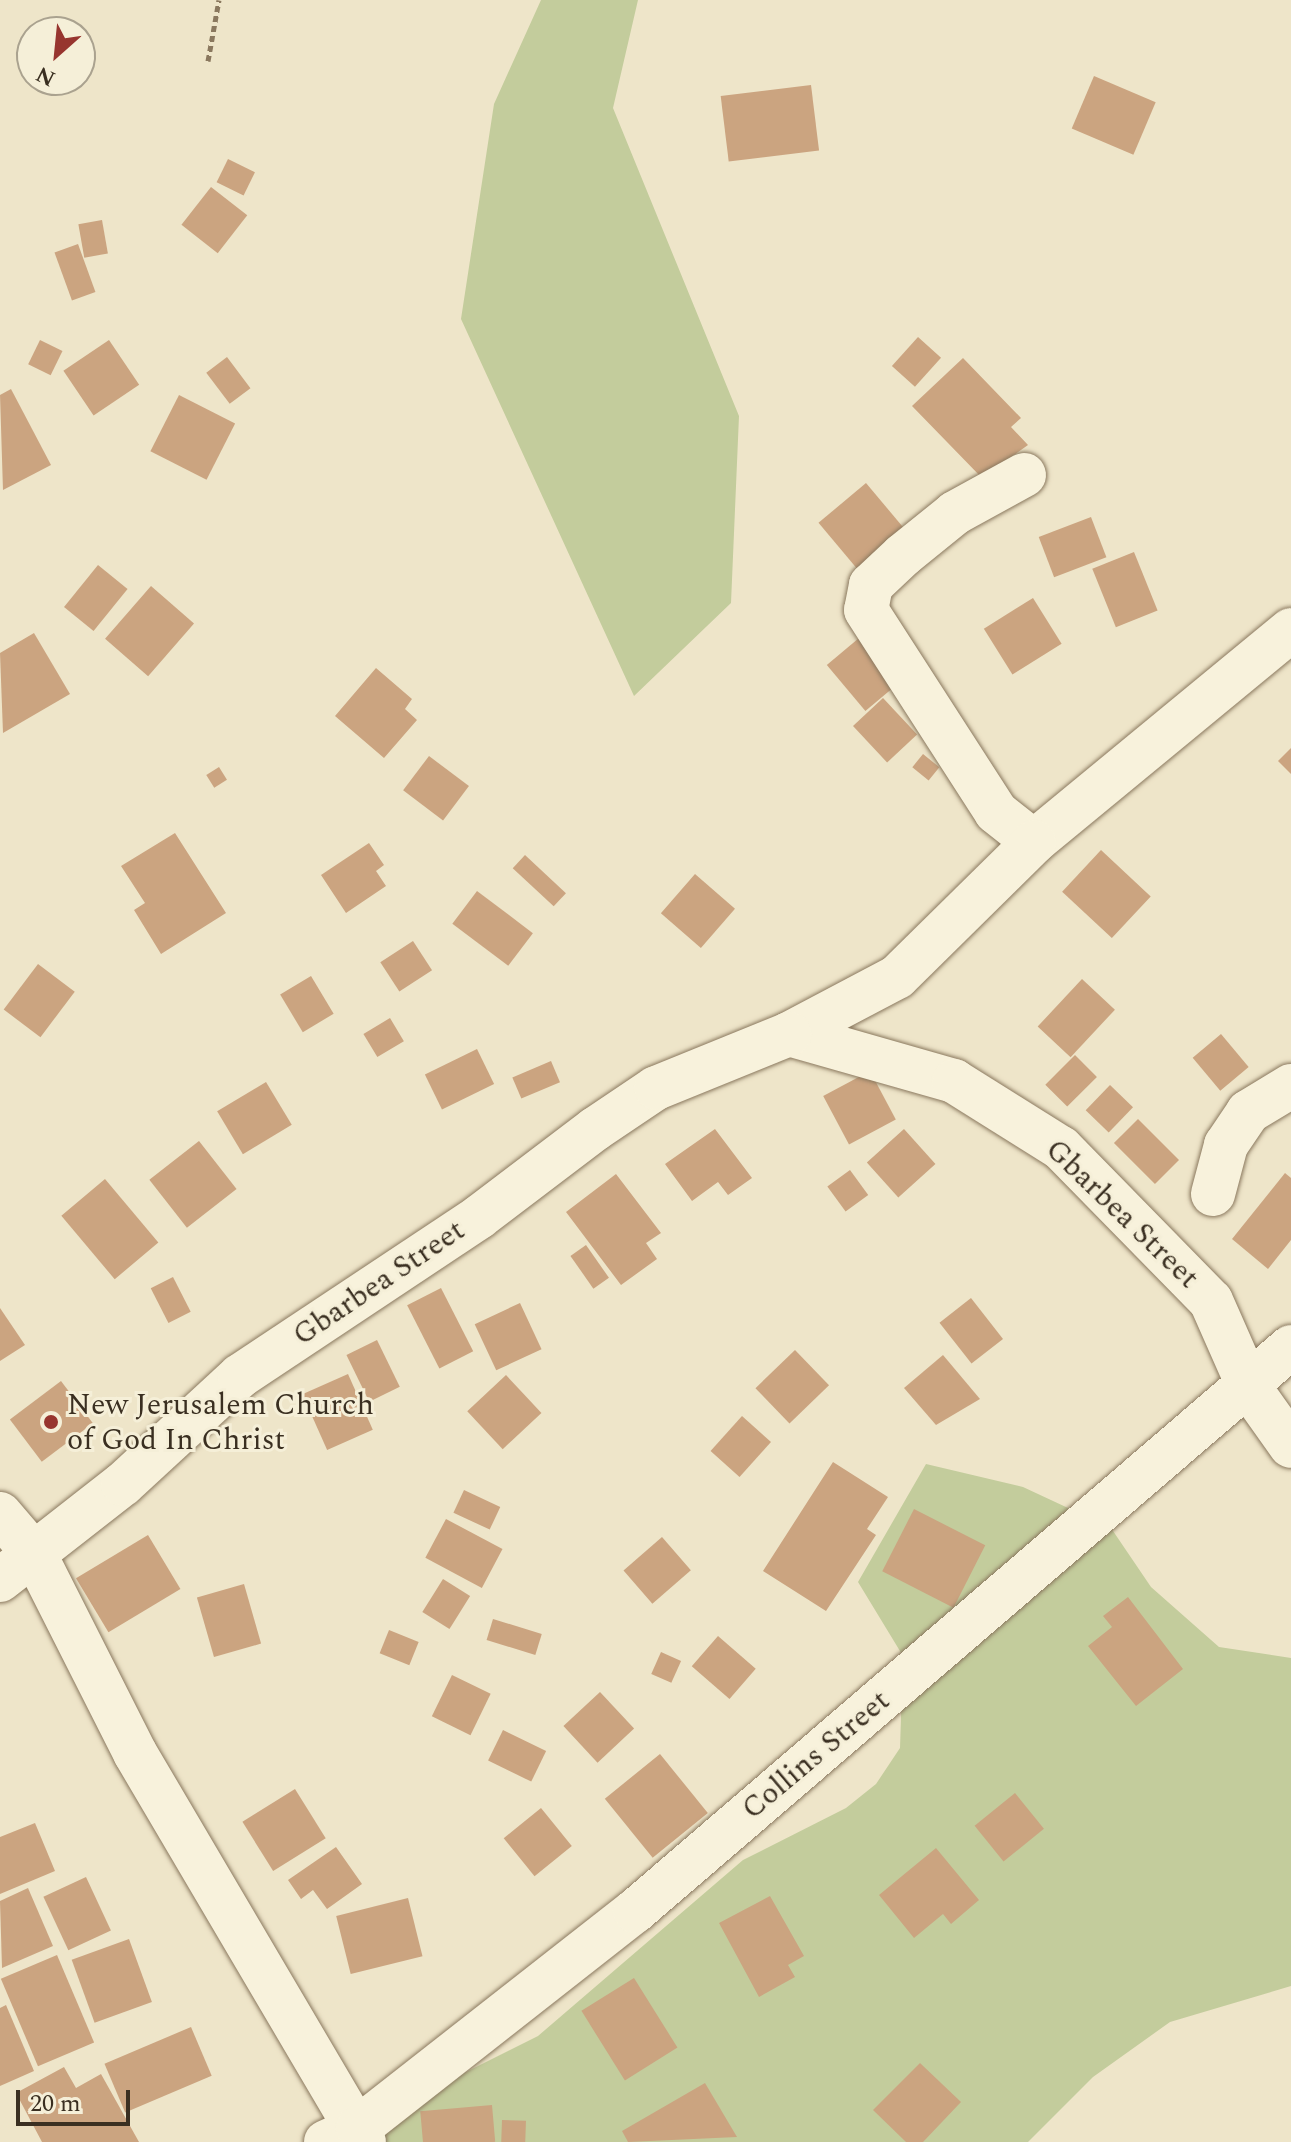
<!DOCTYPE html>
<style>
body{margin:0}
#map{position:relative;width:1291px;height:2142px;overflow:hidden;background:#eee5c9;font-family:Spectral,serif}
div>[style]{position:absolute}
.green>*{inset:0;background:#c3cc9c}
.building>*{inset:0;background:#cba480;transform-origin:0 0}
.path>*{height:5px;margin-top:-2.5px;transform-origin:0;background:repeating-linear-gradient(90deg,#8a785e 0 6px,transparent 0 10px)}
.roads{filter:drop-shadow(0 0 2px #8a785e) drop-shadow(0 0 2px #8a785e)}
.minor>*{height:44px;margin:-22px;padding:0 22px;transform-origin:22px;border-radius:22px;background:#f8f2dc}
.dots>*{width:22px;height:22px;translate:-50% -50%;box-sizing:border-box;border:4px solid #f5efd8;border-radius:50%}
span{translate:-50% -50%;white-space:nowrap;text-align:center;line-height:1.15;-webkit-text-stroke:6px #f5efd8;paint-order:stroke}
.street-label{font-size:30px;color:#3a2f21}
.poi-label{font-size:30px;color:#3a2f21}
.left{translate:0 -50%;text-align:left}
.north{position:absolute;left:16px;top:16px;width:80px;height:80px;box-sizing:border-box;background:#f5efd8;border:2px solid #aaa28f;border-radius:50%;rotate:207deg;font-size:22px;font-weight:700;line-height:32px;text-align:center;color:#3a2f21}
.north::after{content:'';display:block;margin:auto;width:28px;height:36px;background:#97352f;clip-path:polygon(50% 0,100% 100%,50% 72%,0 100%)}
.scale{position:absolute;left:16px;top:2090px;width:114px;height:36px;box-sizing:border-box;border:4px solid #3a2f21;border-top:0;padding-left:10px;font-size:24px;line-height:28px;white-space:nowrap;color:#3a2f21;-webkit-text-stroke:6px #f5efd8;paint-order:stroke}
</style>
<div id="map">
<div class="green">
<div style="clip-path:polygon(541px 0,638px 0,613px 108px,739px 416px,731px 603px,634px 696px,461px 319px,494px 104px)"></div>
<div style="clip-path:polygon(926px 1464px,1023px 1487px,1111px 1528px,1151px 1587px,1219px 1647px,1291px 1658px,1291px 1986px,1170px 2022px,1093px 2077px,1028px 2142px,351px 2142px,424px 2093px,538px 2036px,743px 1860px,846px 1808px,876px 1784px,900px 1748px,903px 1656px,858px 1582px)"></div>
</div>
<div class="building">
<div style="left:1094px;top:76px;width:67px;height:57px;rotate:23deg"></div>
<div style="left:811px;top:85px;width:66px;height:91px;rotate:83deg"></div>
<div style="left:228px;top:159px;width:30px;height:26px;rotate:26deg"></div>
<div style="left:211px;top:187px;width:46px;height:48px;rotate:38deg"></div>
<div style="left:102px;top:220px;width:34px;height:24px;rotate:80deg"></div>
<div style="left:78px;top:244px;width:51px;height:25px;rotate:70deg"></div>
<div style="left:918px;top:337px;width:31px;height:39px;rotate:42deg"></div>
<div style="left:40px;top:340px;width:25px;height:27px;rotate:26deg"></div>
<div style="left:109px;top:340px;width:54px;height:55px;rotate:56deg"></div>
<div style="left:227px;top:357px;width:39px;height:26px;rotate:53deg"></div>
<div style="clip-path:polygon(963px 358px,1021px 418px,1011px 427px,1028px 445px,982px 478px,912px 406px)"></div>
<div style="clip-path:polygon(11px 389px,51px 465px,3px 490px,0 395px)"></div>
<div style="left:179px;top:395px;width:63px;height:63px;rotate:27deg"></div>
<div style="left:866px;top:483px;width:61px;height:62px;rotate:50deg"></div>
<div style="left:1091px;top:517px;width:43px;height:56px;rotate:69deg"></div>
<div style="left:1134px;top:552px;width:63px;height:45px;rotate:68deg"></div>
<div style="left:98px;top:565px;width:38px;height:54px;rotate:39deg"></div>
<div style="left:151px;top:586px;width:57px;height:70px;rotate:41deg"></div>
<div style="left:1033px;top:598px;width:54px;height:58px;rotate:58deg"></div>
<div style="clip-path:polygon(34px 633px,70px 694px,3px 733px,0 653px)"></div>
<div style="left:859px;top:638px;width:60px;height:42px;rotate:50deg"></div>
<div style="clip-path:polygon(376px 668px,412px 699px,405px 709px,417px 720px,384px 758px,335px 716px)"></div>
<div style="left:883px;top:698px;width:50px;height:41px;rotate:47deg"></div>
<div style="clip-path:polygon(1291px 748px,1291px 774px,1278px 761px)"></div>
<div style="left:923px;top:754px;width:21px;height:17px;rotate:39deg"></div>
<div style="left:429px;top:756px;width:50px;height:43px;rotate:37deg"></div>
<div style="left:219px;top:767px;width:15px;height:15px;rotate:58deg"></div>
<div style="clip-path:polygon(175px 833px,226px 913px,161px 954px,134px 910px,145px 903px,121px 866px)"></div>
<div style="clip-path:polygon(369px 843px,384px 865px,376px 871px,386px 886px,346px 913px,321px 875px)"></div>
<div style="left:1101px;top:850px;width:68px;height:57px;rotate:43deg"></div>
<div style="left:525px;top:855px;width:56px;height:18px;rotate:43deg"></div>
<div style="left:695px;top:874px;width:53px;height:52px;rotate:41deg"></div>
<div style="left:477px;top:891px;width:70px;height:41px;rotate:37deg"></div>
<div style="left:413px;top:941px;width:35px;height:39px;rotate:57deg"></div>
<div style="left:38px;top:964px;width:46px;height:57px;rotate:37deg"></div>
<div style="left:311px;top:976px;width:44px;height:36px;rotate:59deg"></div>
<div style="left:1082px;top:979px;width:45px;height:65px;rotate:43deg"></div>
<div style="left:390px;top:1018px;width:27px;height:31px;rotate:59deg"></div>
<div style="left:1221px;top:1034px;width:43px;height:37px;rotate:50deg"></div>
<div style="left:477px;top:1049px;width:39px;height:58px;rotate:64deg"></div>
<div style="left:1075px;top:1055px;width:31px;height:42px;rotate:45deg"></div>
<div style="left:551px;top:1061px;width:23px;height:42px;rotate:67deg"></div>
<div style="left:870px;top:1071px;width:55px;height:53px;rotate:62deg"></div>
<div style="left:266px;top:1082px;width:50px;height:57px;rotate:59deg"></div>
<div style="left:1110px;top:1085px;width:32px;height:35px;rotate:44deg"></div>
<div style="left:1138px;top:1119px;width:58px;height:34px;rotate:45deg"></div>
<div style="clip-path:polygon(715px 1129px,752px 1178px,728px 1195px,718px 1182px,692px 1201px,665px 1164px)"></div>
<div style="left:904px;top:1129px;width:47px;height:50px;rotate:48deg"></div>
<div style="left:199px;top:1141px;width:61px;height:63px;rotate:52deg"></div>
<div style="left:850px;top:1170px;width:31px;height:28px;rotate:54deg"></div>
<div style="clip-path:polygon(1285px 1173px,1291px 1178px,1291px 1240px,1268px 1269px,1232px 1239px)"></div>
<div style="clip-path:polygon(616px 1174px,661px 1233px,646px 1243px,657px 1259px,621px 1285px,566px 1212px)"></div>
<div style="left:105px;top:1179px;width:83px;height:57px;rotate:50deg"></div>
<div style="left:586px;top:1245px;width:40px;height:19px;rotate:55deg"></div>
<div style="left:173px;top:1277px;width:39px;height:25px;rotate:63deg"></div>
<div style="left:441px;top:1288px;width:71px;height:38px;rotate:63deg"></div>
<div style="left:971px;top:1298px;width:52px;height:40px;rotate:52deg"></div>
<div style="left:520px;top:1303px;width:51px;height:50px;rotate:65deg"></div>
<div style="clip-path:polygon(0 1308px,25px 1345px,0 1361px)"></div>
<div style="left:377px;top:1340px;width:52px;height:34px;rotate:64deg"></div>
<div style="left:795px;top:1350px;width:49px;height:55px;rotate:46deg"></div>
<div style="clip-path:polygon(943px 1355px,980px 1399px,936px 1425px,904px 1388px)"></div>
<div style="left:348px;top:1374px;width:61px;height:50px;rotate:66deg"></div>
<div style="left:506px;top:1375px;width:52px;height:53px;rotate:47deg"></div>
<div style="left:61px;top:1381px;width:53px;height:64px;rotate:53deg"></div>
<div style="left:742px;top:1416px;width:39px;height:47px;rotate:42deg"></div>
<div style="clip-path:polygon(833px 1462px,888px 1497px,867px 1529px,876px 1535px,826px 1611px,763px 1571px)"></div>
<div style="left:464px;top:1490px;width:40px;height:25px;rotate:25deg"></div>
<div style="left:914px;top:1509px;width:80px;height:70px;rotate:27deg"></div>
<div style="left:446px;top:1519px;width:64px;height:44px;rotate:28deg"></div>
<div style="left:148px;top:1535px;width:63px;height:84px;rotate:59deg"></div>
<div style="left:662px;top:1537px;width:44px;height:51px;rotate:49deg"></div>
<div style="left:443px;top:1579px;width:32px;height:39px;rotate:32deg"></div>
<div style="left:244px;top:1584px;width:62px;height:49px;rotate:74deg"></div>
<div style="clip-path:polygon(1128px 1597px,1183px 1669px,1136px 1706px,1088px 1646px,1112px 1627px,1103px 1616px)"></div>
<div style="left:493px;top:1619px;width:51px;height:22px;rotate:17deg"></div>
<div style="left:389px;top:1630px;width:32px;height:25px;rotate:22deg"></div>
<div style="left:718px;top:1636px;width:50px;height:40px;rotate:41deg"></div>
<div style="left:661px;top:1652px;width:22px;height:24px;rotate:24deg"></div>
<div style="left:452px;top:1675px;width:43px;height:46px;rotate:26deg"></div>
<div style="left:600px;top:1692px;width:50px;height:50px;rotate:47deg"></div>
<div style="left:503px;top:1730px;width:48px;height:34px;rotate:26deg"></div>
<div style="left:660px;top:1754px;width:76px;height:71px;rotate:51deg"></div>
<div style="left:295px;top:1789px;width:58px;height:62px;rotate:58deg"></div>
<div style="left:1015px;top:1793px;width:46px;height:52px;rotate:51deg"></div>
<div style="left:541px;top:1808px;width:49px;height:48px;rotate:51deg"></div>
<div style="clip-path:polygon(35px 1823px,55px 1871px,0 1894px,0 1837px)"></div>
<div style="clip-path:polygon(336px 1847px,362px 1884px,327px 1909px,313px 1890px,301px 1899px,288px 1880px)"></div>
<div style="clip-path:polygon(936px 1848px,979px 1900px,951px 1924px,943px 1914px,914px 1938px,879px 1895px)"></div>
<div style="left:86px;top:1877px;width:59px;height:47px;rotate:65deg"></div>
<div style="clip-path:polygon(28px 1888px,53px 1946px,2px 1968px,0 1901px)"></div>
<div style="clip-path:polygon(770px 1896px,804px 1956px,788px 1965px,795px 1977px,759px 1997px,719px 1923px)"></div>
<div style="left:408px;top:1898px;width:60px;height:74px;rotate:76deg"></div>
<div style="left:129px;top:1939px;width:67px;height:61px;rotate:70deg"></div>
<div style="left:57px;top:1955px;width:95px;height:61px;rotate:67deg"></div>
<div style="left:634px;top:1978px;width:82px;height:62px;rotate:58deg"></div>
<div style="clip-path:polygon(6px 2005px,34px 2071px,0 2086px,0 2008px)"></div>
<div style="left:191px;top:2027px;width:53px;height:94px;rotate:67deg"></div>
<div style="clip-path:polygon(920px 2063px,961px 2102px,923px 2142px,906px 2142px,873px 2110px)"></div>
<div style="clip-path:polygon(64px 2067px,76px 2088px,101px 2074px,139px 2142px,42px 2142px,16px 2093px)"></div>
<div style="clip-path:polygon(705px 2083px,737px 2137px,628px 2142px,622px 2131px)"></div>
<div style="left:492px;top:2105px;width:37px;height:72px;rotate:85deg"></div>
<div style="left:502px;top:2120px;width:24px;height:22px;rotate:2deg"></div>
</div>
<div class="path">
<div style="left:208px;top:61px;width:62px;rotate:-79.8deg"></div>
</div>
<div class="roads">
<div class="minor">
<div style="left:1024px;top:475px;width:79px;rotate:151.2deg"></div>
<div style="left:955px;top:513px;width:67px;rotate:141.1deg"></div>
<div style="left:903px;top:555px;width:44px;rotate:136.8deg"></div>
<div style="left:871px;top:585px;width:25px;rotate:101deg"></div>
<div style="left:866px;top:610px;width:240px;rotate:57.2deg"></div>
<div style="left:996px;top:812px;width:48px;rotate:38.3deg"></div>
<div style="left:1291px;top:630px;width:333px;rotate:140.5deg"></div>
<div style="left:1034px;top:842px;width:192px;rotate:135.4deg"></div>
<div style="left:897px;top:977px;width:122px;rotate:152.2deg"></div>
<div style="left:789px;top:1034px;width:172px;rotate:15.9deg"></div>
<div style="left:954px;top:1081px;width:126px;rotate:32.1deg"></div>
<div style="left:1061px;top:1148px;width:214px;rotate:45.6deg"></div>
<div style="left:1211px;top:1301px;width:94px;rotate:66.2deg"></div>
<div style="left:1249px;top:1387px;width:72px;rotate:54.6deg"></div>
<div style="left:1213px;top:1194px;width:51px;rotate:-75.1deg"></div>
<div style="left:1226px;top:1145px;width:40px;rotate:-56deg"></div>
<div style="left:1248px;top:1112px;width:50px;rotate:-31.2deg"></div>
<div style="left:0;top:1514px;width:54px;rotate:49.5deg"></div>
<div style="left:35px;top:1555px;width:222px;rotate:63.2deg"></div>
<div style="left:135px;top:1753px;width:451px;rotate:59.5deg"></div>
<div style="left:0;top:1580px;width:156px;rotate:-38deg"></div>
<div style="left:123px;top:1484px;width:159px;rotate:-42.7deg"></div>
<div style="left:240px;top:1376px;width:287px;rotate:-33.6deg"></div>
<div style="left:479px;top:1217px;width:146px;rotate:-37.2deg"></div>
<div style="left:595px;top:1129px;width:73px;rotate:-33.9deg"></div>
<div style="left:656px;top:1088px;width:144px;rotate:-22.1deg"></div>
<div style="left:326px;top:2142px;width:35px;rotate:-24deg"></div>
<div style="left:358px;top:2128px;width:352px;rotate:-38.1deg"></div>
<div style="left:635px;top:1911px;width:865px;rotate:-40.69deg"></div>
</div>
</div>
<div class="dots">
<div style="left:51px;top:1422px;background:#97352f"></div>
</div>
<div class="street-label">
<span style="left:1122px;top:1214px;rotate:44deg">Gbarbea Street</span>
<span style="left:379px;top:1283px;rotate:-34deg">Gbarbea Street</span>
<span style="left:816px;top:1755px;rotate:-40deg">Collins Street</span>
</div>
<div class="poi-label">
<span class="left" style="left:67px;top:1422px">New Jerusalem Church<br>of God In Christ</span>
</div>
<div class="north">N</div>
<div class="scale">20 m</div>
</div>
